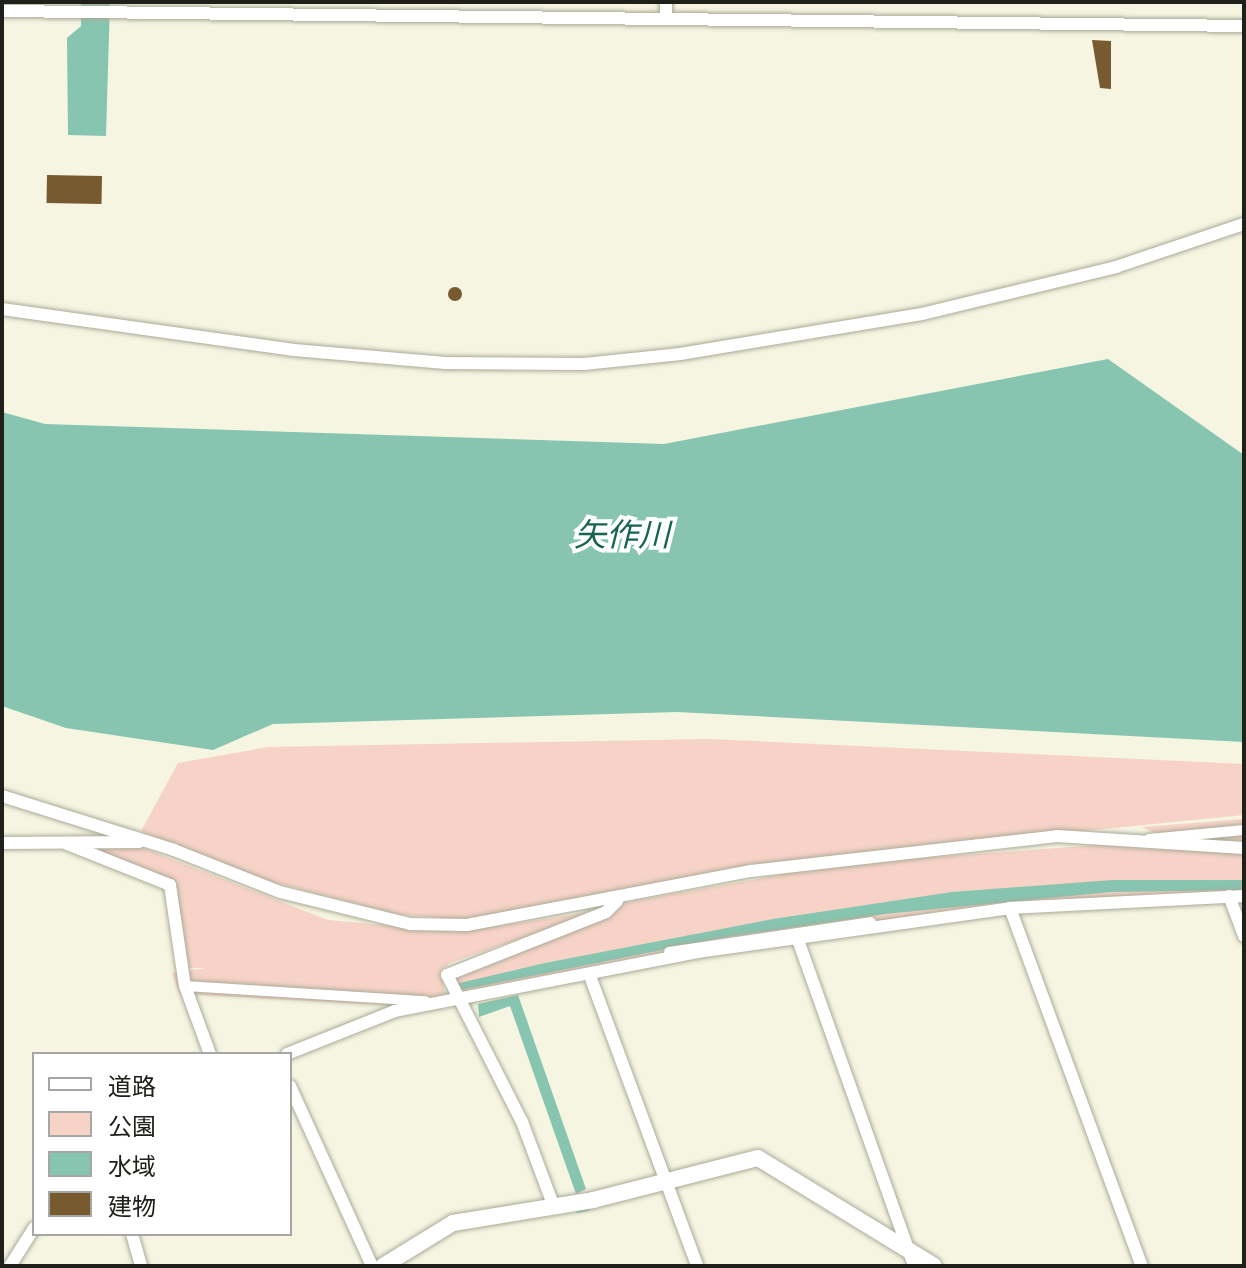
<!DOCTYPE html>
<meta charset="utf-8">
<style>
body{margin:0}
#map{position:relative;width:1246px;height:1268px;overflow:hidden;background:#f5f5e2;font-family:"PT Sans Narrow","Noto Sans JP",sans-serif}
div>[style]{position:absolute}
.green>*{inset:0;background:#f6d3c6}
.water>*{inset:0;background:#87c5b0}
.stream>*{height:4px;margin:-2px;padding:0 2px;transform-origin:2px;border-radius:2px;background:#87c5b0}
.building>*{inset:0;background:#785a30;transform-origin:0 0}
.round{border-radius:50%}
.roads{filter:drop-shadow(0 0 2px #abaa99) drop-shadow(0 0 2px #abaa99)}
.pedestrian>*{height:10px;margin:-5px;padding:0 5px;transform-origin:5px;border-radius:5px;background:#fff}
.minor>*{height:12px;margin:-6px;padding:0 6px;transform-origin:6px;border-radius:6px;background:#fff}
.tertiary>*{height:16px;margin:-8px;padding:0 8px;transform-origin:8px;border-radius:8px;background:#fff}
span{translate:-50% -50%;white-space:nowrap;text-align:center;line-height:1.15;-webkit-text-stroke:8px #fff;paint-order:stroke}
.water-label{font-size:32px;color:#176550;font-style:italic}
.frame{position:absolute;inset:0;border:4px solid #20201a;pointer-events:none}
.legend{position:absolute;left:32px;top:1052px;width:260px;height:184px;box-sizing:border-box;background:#fff;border:2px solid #a6a6a3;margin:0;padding:10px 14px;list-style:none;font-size:24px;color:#20201a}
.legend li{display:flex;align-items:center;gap:16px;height:40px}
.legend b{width:40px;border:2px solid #a6a6a3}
</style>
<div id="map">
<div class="green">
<div style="clip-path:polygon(708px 739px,1244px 764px,1244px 815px,811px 858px,466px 920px,396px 914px,254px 877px,141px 831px,178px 763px,268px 747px)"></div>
<div style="clip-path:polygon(1244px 819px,1244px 844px,1159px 835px,1142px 827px)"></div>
<div style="clip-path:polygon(1112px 844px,1244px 854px,1244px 894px,1011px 907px,798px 937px,460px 999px,452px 977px,613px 914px,623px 903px,841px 864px)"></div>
<div style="clip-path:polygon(86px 847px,143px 848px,328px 920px,458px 932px,598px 911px,450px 963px,441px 970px,446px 1001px,424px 1007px,180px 994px,172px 973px,206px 968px,186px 968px,177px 889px)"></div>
</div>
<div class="water">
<div style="clip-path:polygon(81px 2px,110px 2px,106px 136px,68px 135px,67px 38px,81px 26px)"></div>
<div style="clip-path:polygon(1108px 359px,1244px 455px,1244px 742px,677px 712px,273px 724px,213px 750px,66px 728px,2px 706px,2px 412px,45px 424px,664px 444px)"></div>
<div style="clip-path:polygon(1112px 880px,1244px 880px,1244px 890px,1111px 892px,885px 914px,727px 937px,456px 991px,455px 984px,545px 963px,773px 919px,952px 892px)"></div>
<div style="clip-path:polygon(518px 995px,586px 1189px,576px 1194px,510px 1006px,479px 1017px,478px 1004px)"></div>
</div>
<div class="stream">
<div style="left:578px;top:1211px;width:10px;rotate:-11deg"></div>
</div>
<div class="building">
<div style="clip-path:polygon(1092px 40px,1111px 41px,1111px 89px,1100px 88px)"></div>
<div style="left:47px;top:175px;width:55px;height:28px;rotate:1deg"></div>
<div class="round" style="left:448px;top:287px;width:14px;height:14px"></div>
</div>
<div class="roads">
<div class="pedestrian">
<div style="left:1149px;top:839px;width:95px;rotate:-5.4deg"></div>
<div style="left:669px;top:952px;width:204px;rotate:-8.4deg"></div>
<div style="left:185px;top:986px;width:241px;rotate:3.6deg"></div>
</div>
<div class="minor">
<div style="left:2px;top:11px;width:1242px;rotate:0.69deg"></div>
<div style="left:666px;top:19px;width:17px;rotate:-90deg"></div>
<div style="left:2px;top:309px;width:295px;rotate:8deg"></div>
<div style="left:294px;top:350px;width:152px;rotate:4.9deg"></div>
<div style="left:445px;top:363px;width:139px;rotate:0.4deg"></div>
<div style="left:584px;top:364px;width:97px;rotate:-5.9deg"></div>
<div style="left:680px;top:354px;width:245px;rotate:-9.4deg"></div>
<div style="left:922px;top:314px;width:200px;rotate:-13.6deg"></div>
<div style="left:1116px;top:267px;width:135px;rotate:-18.6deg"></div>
<div style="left:2px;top:796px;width:180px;rotate:17.4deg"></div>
<div style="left:174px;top:850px;width:114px;rotate:21.6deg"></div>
<div style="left:280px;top:892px;width:134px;rotate:13.8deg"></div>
<div style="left:410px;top:924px;width:57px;rotate:1deg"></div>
<div style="left:467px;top:925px;width:289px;rotate:-10.8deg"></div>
<div style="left:751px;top:871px;width:308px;rotate:-6.5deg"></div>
<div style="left:1057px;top:836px;width:187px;rotate:3.7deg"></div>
<div style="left:2px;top:843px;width:137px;rotate:-0.4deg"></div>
<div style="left:67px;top:844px;width:111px;rotate:21.7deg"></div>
<div style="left:170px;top:885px;width:102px;rotate:81.6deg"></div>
<div style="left:185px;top:986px;width:72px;rotate:69.8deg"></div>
<div style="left:1229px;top:896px;width:43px;rotate:69.4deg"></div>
<div style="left:1010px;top:908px;width:382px;rotate:69.8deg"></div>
<div style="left:798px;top:940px;width:346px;rotate:70.4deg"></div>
<div style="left:590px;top:976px;width:309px;rotate:69.7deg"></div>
<div style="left:287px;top:1054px;width:116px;rotate:-21.7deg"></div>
<div style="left:395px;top:1011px;width:309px;rotate:-11deg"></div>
<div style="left:698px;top:952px;width:315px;rotate:-8deg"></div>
<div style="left:1010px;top:908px;width:234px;rotate:-2.9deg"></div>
<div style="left:290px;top:1086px;width:198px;rotate:65.5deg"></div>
<div style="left:554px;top:1207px;width:91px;rotate:-110.6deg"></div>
<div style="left:522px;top:1122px;width:165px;rotate:-117deg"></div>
<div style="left:447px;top:975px;width:171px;rotate:-21.6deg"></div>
<div style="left:606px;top:912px;width:16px;rotate:-45deg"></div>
<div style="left:132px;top:1234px;width:33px;rotate:74deg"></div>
<div style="left:10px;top:1266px;width:45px;rotate:-57.7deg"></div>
</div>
<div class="tertiary">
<div style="left:383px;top:1266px;width:82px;rotate:-31.6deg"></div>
<div style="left:453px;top:1223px;width:142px;rotate:-9.3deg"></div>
<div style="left:593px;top:1200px;width:170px;rotate:-14.3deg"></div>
<div style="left:758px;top:1158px;width:206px;rotate:31.5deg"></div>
</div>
</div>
<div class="water-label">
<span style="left:622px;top:534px">矢作川</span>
</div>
<div class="frame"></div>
<ul class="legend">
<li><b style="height:10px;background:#fff"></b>道路</li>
<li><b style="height:22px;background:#f6d3c6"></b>公園</li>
<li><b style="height:22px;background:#87c5b0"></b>水域</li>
<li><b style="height:22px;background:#785a30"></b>建物</li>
</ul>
</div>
